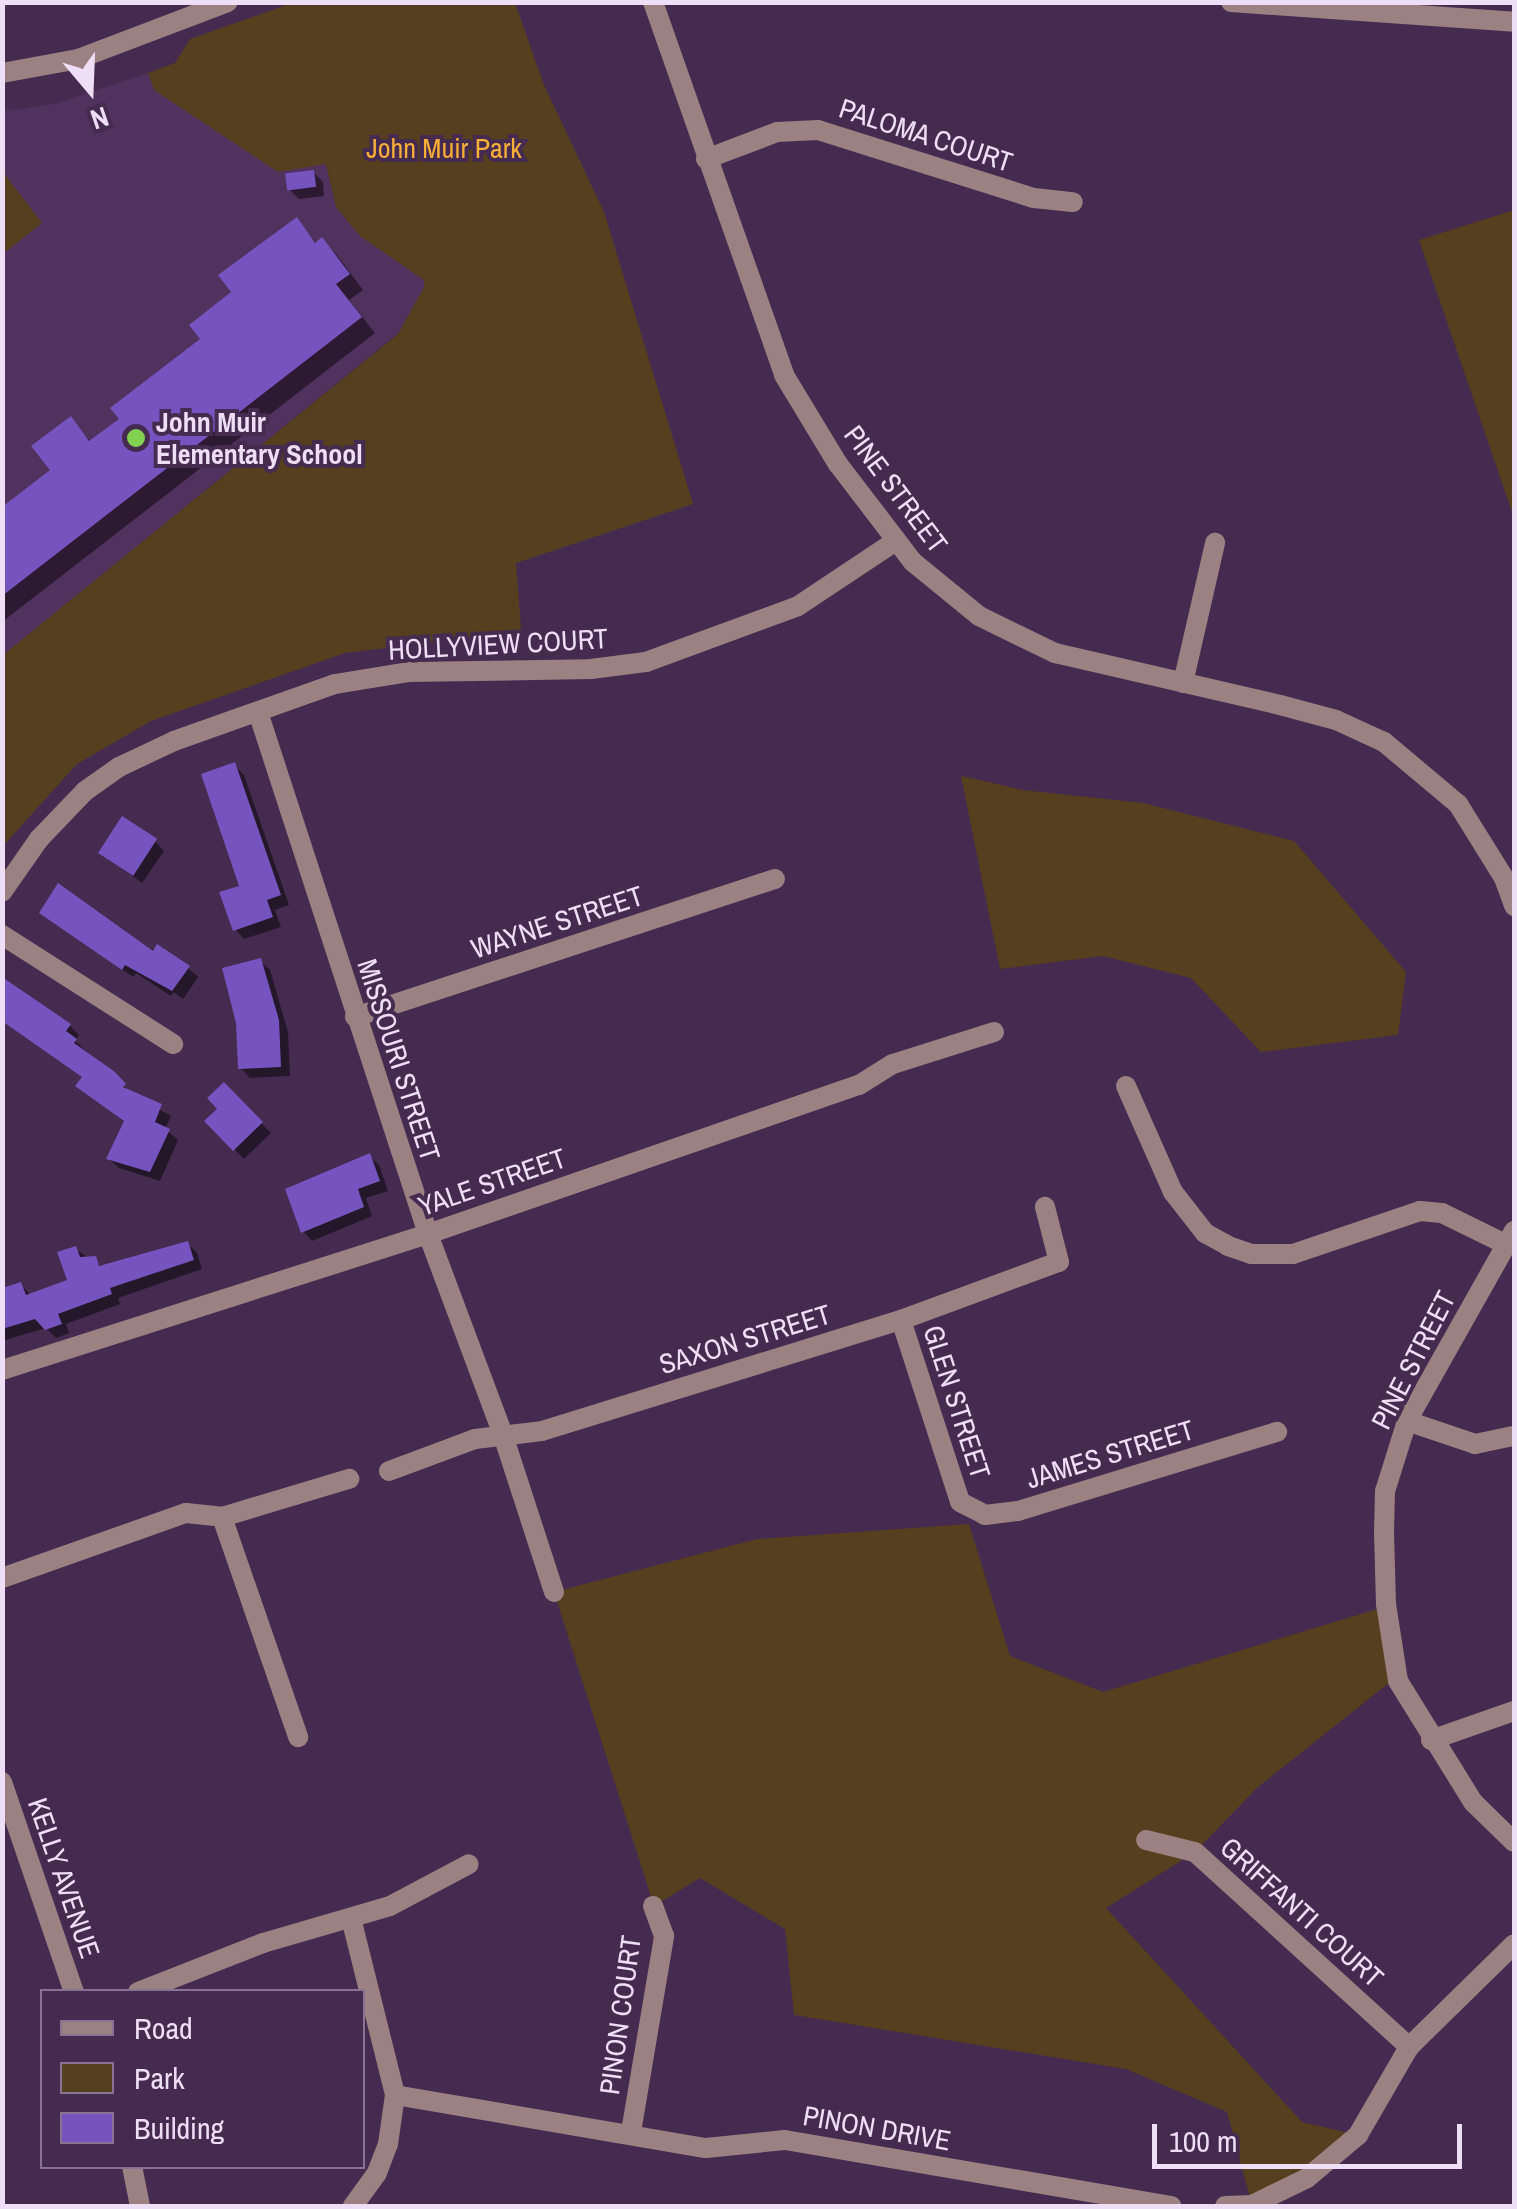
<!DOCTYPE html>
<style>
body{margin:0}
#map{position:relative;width:1517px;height:2209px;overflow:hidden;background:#452b50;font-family:"Archivo Narrow",sans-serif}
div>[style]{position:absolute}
.built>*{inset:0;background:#51325e}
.green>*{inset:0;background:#553f1f}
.shadow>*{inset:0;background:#0007}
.building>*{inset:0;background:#7654bf;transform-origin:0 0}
.minor>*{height:20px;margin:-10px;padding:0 10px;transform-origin:10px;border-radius:10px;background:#9b8182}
.tertiary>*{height:20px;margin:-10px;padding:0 10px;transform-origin:10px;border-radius:10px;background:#9b8182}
.dots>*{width:28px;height:28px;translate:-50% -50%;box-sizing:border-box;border:5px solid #452b50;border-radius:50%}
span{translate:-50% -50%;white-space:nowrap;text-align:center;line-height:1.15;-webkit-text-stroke:8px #452b50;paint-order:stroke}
.street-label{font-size:28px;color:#efdff6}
.park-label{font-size:28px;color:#f8af37}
.poi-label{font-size:28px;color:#efdff6;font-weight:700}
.left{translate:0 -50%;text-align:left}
.frame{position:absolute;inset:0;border:5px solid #efdff6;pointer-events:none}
.legend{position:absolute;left:40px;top:1989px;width:325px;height:180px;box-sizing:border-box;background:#452b50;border:2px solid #897392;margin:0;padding:12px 18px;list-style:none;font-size:30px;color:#efdff6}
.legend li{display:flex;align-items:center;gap:20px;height:50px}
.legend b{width:50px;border:2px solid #897392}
.north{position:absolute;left:40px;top:40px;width:100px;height:100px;-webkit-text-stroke:8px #452b50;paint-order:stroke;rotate:161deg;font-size:28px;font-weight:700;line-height:40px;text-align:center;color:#efdff6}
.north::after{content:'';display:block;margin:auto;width:35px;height:45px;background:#efdff6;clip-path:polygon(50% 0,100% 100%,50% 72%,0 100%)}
.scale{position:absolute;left:1152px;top:2124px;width:310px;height:45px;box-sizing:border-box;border:5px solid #efdff6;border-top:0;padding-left:12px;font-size:30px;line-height:35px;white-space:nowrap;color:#efdff6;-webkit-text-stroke:8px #452b50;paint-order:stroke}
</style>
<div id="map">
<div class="built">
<div style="clip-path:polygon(148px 73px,155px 90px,326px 164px,336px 207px,360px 236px,424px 280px,424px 287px,398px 333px,3px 655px,3px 111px,55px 104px)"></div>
</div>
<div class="green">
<div style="clip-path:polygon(292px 3px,515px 3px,544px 85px,604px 212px,693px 504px,516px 563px,522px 641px,434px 642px,345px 653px,151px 721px,77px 764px,3px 846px,3px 655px,398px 334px,424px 287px,424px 280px,360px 236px,336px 207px,326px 164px,278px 172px,154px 90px,148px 73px,175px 63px,190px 39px)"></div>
<div style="clip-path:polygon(3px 172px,42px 223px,3px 254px)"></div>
<div style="clip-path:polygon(1514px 210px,1514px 518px,1419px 240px)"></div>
<div style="clip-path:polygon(961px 776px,1023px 790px,1143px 803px,1294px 841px,1406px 972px,1398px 1035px,1261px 1052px,1191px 978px,1103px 956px,1000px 969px)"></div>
<div style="clip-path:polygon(969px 1524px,1010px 1656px,1103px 1692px,1384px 1607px,1394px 1679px,1258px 1787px,1195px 1852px,1106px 1908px,1302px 2122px,1358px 2135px,1252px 2205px,1227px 2112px,1126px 2069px,794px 2015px,785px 1929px,700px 1878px,654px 1906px,554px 1592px,757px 1539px)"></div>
</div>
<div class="shadow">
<div style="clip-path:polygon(313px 172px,323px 182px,324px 196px,299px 199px,290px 190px)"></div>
<div style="clip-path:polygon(296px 220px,317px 244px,322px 240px,337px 255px,363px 290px,349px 300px,375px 333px,2px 622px,2px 510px,54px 471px,70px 420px,91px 442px,122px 419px,204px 340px,235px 292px)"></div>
<div style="clip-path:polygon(234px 765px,244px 775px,289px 905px,275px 910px,281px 927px,244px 939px,235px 929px,242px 887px)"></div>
<div style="clip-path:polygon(155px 841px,164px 851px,142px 883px,101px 852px)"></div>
<div style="clip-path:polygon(42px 913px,188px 968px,198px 977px,183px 999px,174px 992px,171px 996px,136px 973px,133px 977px)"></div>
<div style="clip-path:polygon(260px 961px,270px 970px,288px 1032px,290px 1076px,250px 1078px,241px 1068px)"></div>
<div style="clip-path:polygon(2px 1017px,70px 1026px,79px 1035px,75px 1041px,132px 1094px,171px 1116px,165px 1129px,178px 1140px,160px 1181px,119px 1168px,109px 1159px,126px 1123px,79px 1086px,84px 1078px)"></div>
<div style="clip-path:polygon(224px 1085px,271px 1133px,244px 1159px,207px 1121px,220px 1109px)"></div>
<div style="clip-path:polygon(369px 1156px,379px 1165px,388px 1191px,366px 1198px,372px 1216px,312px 1241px,303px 1231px)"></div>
<div style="clip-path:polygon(187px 1243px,197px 1253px,202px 1269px,118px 1298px,120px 1304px,66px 1324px,69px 1333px,56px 1338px,46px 1328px,2px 1341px,2px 1291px,21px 1285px,32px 1296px,70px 1282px,75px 1249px,104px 1268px)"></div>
</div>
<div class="building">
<div style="left:314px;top:170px;width:17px;height:29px;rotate:83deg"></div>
<div style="clip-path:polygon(297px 217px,315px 243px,322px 237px,350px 274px,336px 284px,362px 317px,2px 596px,2px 507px,50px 470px,31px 446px,71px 416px,89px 441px,119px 419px,110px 408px,200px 339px,189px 325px,231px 292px,218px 275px)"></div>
<div style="clip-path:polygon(235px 762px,281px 895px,267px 900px,273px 917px,233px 931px,219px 892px,239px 886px,201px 774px)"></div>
<div style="left:122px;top:816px;width:42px;height:44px;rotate:33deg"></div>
<div style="clip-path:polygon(58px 883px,153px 951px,157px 944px,190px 966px,172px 991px,125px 965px,122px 970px,39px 913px)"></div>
<div style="clip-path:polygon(261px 958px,279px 1020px,281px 1067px,238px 1069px,236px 1023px,222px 968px)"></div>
<div style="clip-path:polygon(2px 977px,71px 1024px,66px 1031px,77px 1039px,74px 1043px,115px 1072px,126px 1084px,123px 1087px,162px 1104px,155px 1122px,170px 1129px,150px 1172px,106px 1159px,124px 1121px,75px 1086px,82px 1077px,2px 1021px)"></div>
<div style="clip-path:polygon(224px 1082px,263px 1122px,233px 1151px,204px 1121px,217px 1109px,207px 1098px)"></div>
<div style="clip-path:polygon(370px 1153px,380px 1181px,358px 1189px,364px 1207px,301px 1233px,285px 1189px)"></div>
<div style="clip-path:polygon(188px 1241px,194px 1260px,110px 1288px,112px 1294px,58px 1314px,62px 1324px,45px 1330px,35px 1319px,2px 1329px,2px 1288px,21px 1282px,26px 1295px,67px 1280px,57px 1252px,76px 1246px,80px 1257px,96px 1256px,99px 1266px)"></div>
</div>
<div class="minor">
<div style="left:1231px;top:2px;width:284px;rotate:4deg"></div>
<div style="left:2px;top:73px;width:77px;rotate:-10.4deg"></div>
<div style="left:78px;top:59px;width:160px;rotate:-20.8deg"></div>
<div style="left:706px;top:159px;width:76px;rotate:-20.8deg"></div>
<div style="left:777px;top:132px;width:41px;rotate:-2.8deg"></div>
<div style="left:818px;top:130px;width:226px;rotate:17.5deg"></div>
<div style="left:1034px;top:198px;width:39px;rotate:6deg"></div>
<div style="left:1183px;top:683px;width:144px;rotate:-77.1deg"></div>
<div style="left:258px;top:712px;width:549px;rotate:71.96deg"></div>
<div style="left:428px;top:1234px;width:215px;rotate:69.5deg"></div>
<div style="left:503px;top:1435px;width:165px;rotate:72deg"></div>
<div style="left:2px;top:892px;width:65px;rotate:-55.1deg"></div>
<div style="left:39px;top:839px;width:66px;rotate:-46.2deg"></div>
<div style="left:85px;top:791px;width:42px;rotate:-35.2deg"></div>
<div style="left:119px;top:767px;width:61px;rotate:-25.3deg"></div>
<div style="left:174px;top:741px;width:171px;rotate:-19.5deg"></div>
<div style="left:335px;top:684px;width:74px;rotate:-9.3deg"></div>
<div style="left:408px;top:672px;width:183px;rotate:-0.9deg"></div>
<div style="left:591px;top:669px;width:55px;rotate:-7.3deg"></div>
<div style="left:646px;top:662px;width:162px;rotate:-20.2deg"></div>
<div style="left:798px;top:606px;width:118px;rotate:-33.6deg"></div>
<div style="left:2px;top:935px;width:203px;rotate:32.5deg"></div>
<div style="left:355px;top:1017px;width:442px;rotate:-18.2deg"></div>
<div style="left:1126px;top:1086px;width:116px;rotate:66.1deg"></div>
<div style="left:1173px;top:1192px;width:52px;rotate:52deg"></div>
<div style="left:1205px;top:1233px;width:26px;rotate:29deg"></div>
<div style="left:1228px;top:1246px;width:24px;rotate:19deg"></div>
<div style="left:1251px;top:1254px;width:42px"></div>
<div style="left:1293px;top:1254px;width:134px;rotate:-18.7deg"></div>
<div style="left:1420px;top:1211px;width:22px;rotate:5deg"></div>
<div style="left:1442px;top:1213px;width:72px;rotate:26.2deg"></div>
<div style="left:901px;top:1320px;width:191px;rotate:72deg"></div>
<div style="left:960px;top:1502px;width:28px;rotate:27deg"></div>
<div style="left:985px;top:1515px;width:33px;rotate:-7deg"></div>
<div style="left:1018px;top:1511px;width:271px;rotate:-17deg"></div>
<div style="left:2px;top:1370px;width:447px;rotate:-17.7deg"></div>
<div style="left:428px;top:1234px;width:456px;rotate:-19.1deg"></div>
<div style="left:859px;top:1085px;width:40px;rotate:-32deg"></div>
<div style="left:893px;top:1064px;width:106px;rotate:-17.6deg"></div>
<div style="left:1407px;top:1421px;width:72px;rotate:18.7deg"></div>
<div style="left:1475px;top:1444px;width:40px;rotate:-12deg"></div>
<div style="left:389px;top:1471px;width:92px;rotate:-20.4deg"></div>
<div style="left:475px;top:1439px;width:67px;rotate:-6.8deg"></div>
<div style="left:542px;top:1431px;width:376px;rotate:-17.2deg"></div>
<div style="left:901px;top:1320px;width:168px;rotate:-20.2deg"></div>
<div style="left:1059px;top:1262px;width:57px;rotate:-104.3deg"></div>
<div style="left:222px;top:1517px;width:233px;rotate:70.9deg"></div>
<div style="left:2px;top:1578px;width:195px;rotate:-19.5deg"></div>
<div style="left:186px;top:1513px;width:36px;rotate:6deg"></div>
<div style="left:222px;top:1517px;width:133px;rotate:-16.7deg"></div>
<div style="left:1431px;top:1740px;width:88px;rotate:-19.3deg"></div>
<div style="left:2px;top:1782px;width:222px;rotate:71.1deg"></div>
<div style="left:1146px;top:1840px;width:50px;rotate:13.8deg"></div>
<div style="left:1195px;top:1852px;width:290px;rotate:42.3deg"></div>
<div style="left:351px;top:1918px;width:182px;rotate:76deg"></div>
<div style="left:395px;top:2095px;width:49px;rotate:98.1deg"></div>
<div style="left:388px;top:2144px;width:31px;rotate:111deg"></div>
<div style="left:377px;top:2173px;width:41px;rotate:126deg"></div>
<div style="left:138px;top:1992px;width:134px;rotate:-21.4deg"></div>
<div style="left:263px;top:1943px;width:132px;rotate:-16.2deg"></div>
<div style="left:390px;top:1906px;width:89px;rotate:-28deg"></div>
<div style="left:395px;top:2095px;width:315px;rotate:9.7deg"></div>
<div style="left:706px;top:2148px;width:79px;rotate:-5.8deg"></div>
<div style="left:785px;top:2140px;width:392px;rotate:9.7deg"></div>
<div style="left:631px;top:2132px;width:199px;rotate:-80.4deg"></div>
<div style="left:664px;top:1936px;width:32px;rotate:-110deg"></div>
<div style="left:132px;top:2166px;width:41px;rotate:78.7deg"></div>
<div style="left:1225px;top:2206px;width:27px;rotate:-2deg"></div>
<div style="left:1252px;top:2205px;width:61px;rotate:-26.1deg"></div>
<div style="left:1307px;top:2178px;width:67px;rotate:-40.1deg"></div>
<div style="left:1358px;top:2135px;width:102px;rotate:-59.9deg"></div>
<div style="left:1409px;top:2047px;width:147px;rotate:-44.4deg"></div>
</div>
<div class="tertiary">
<div style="left:653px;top:2px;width:395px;rotate:70.6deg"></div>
<div style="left:784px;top:375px;width:104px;rotate:58.8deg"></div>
<div style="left:838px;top:464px;width:123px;rotate:52.6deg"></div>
<div style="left:913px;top:562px;width:85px;rotate:39.3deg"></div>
<div style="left:979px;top:616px;width:85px;rotate:26deg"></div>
<div style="left:1055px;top:653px;width:231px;rotate:13deg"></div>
<div style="left:1280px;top:705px;width:58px;rotate:15deg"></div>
<div style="left:1336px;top:720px;width:53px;rotate:24.6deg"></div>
<div style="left:1384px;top:742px;width:97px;rotate:40deg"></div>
<div style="left:1458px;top:804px;width:87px;rotate:58.1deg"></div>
<div style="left:1504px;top:878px;width:30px;rotate:70deg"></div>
<div style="left:1514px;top:1231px;width:218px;rotate:119.4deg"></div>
<div style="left:1407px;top:1421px;width:73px;rotate:107.4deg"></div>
<div style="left:1385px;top:1491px;width:42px;rotate:91.4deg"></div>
<div style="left:1384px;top:1533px;width:71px;rotate:88.4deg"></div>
<div style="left:1386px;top:1604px;width:78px;rotate:81.1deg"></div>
<div style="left:1398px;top:1681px;width:142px;rotate:58.2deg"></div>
<div style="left:1473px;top:1802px;width:57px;rotate:44.3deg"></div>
</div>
<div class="dots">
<div style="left:136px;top:438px;background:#82d050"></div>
</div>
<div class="street-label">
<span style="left:926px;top:135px;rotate:18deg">PALOMA COURT</span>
<span style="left:896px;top:489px;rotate:53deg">PINE STREET</span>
<span style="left:498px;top:644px;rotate:-3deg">HOLLYVIEW COURT</span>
<span style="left:557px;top:922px;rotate:-18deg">WAYNE STREET</span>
<span style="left:399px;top:1060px;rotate:72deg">MISSOURI STREET</span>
<span style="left:492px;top:1182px;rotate:-19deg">YALE STREET</span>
<span style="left:745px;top:1339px;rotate:-17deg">SAXON STREET</span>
<span style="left:1413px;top:1360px;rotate:-63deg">PINE STREET</span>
<span style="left:957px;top:1402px;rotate:72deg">GLEN STREET</span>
<span style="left:1110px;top:1454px;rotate:-17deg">JAMES STREET</span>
<span style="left:64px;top:1878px;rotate:71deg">KELLY AVENUE</span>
<span style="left:1302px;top:1912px;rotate:42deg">GRIFFANTI COURT</span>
<span style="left:620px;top:2015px;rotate:-82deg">PINON COURT</span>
<span style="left:877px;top:2128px;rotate:10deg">PINON DRIVE</span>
</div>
<div class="park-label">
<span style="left:444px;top:148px">John Muir Park</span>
</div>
<div class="poi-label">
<span class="left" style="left:156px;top:438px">John Muir<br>Elementary School</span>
</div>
<div class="frame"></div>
<ul class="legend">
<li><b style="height:12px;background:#9b8182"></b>Road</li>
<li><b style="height:28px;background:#553f1f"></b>Park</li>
<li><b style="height:28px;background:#7654bf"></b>Building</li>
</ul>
<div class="north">N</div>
<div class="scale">100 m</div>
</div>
